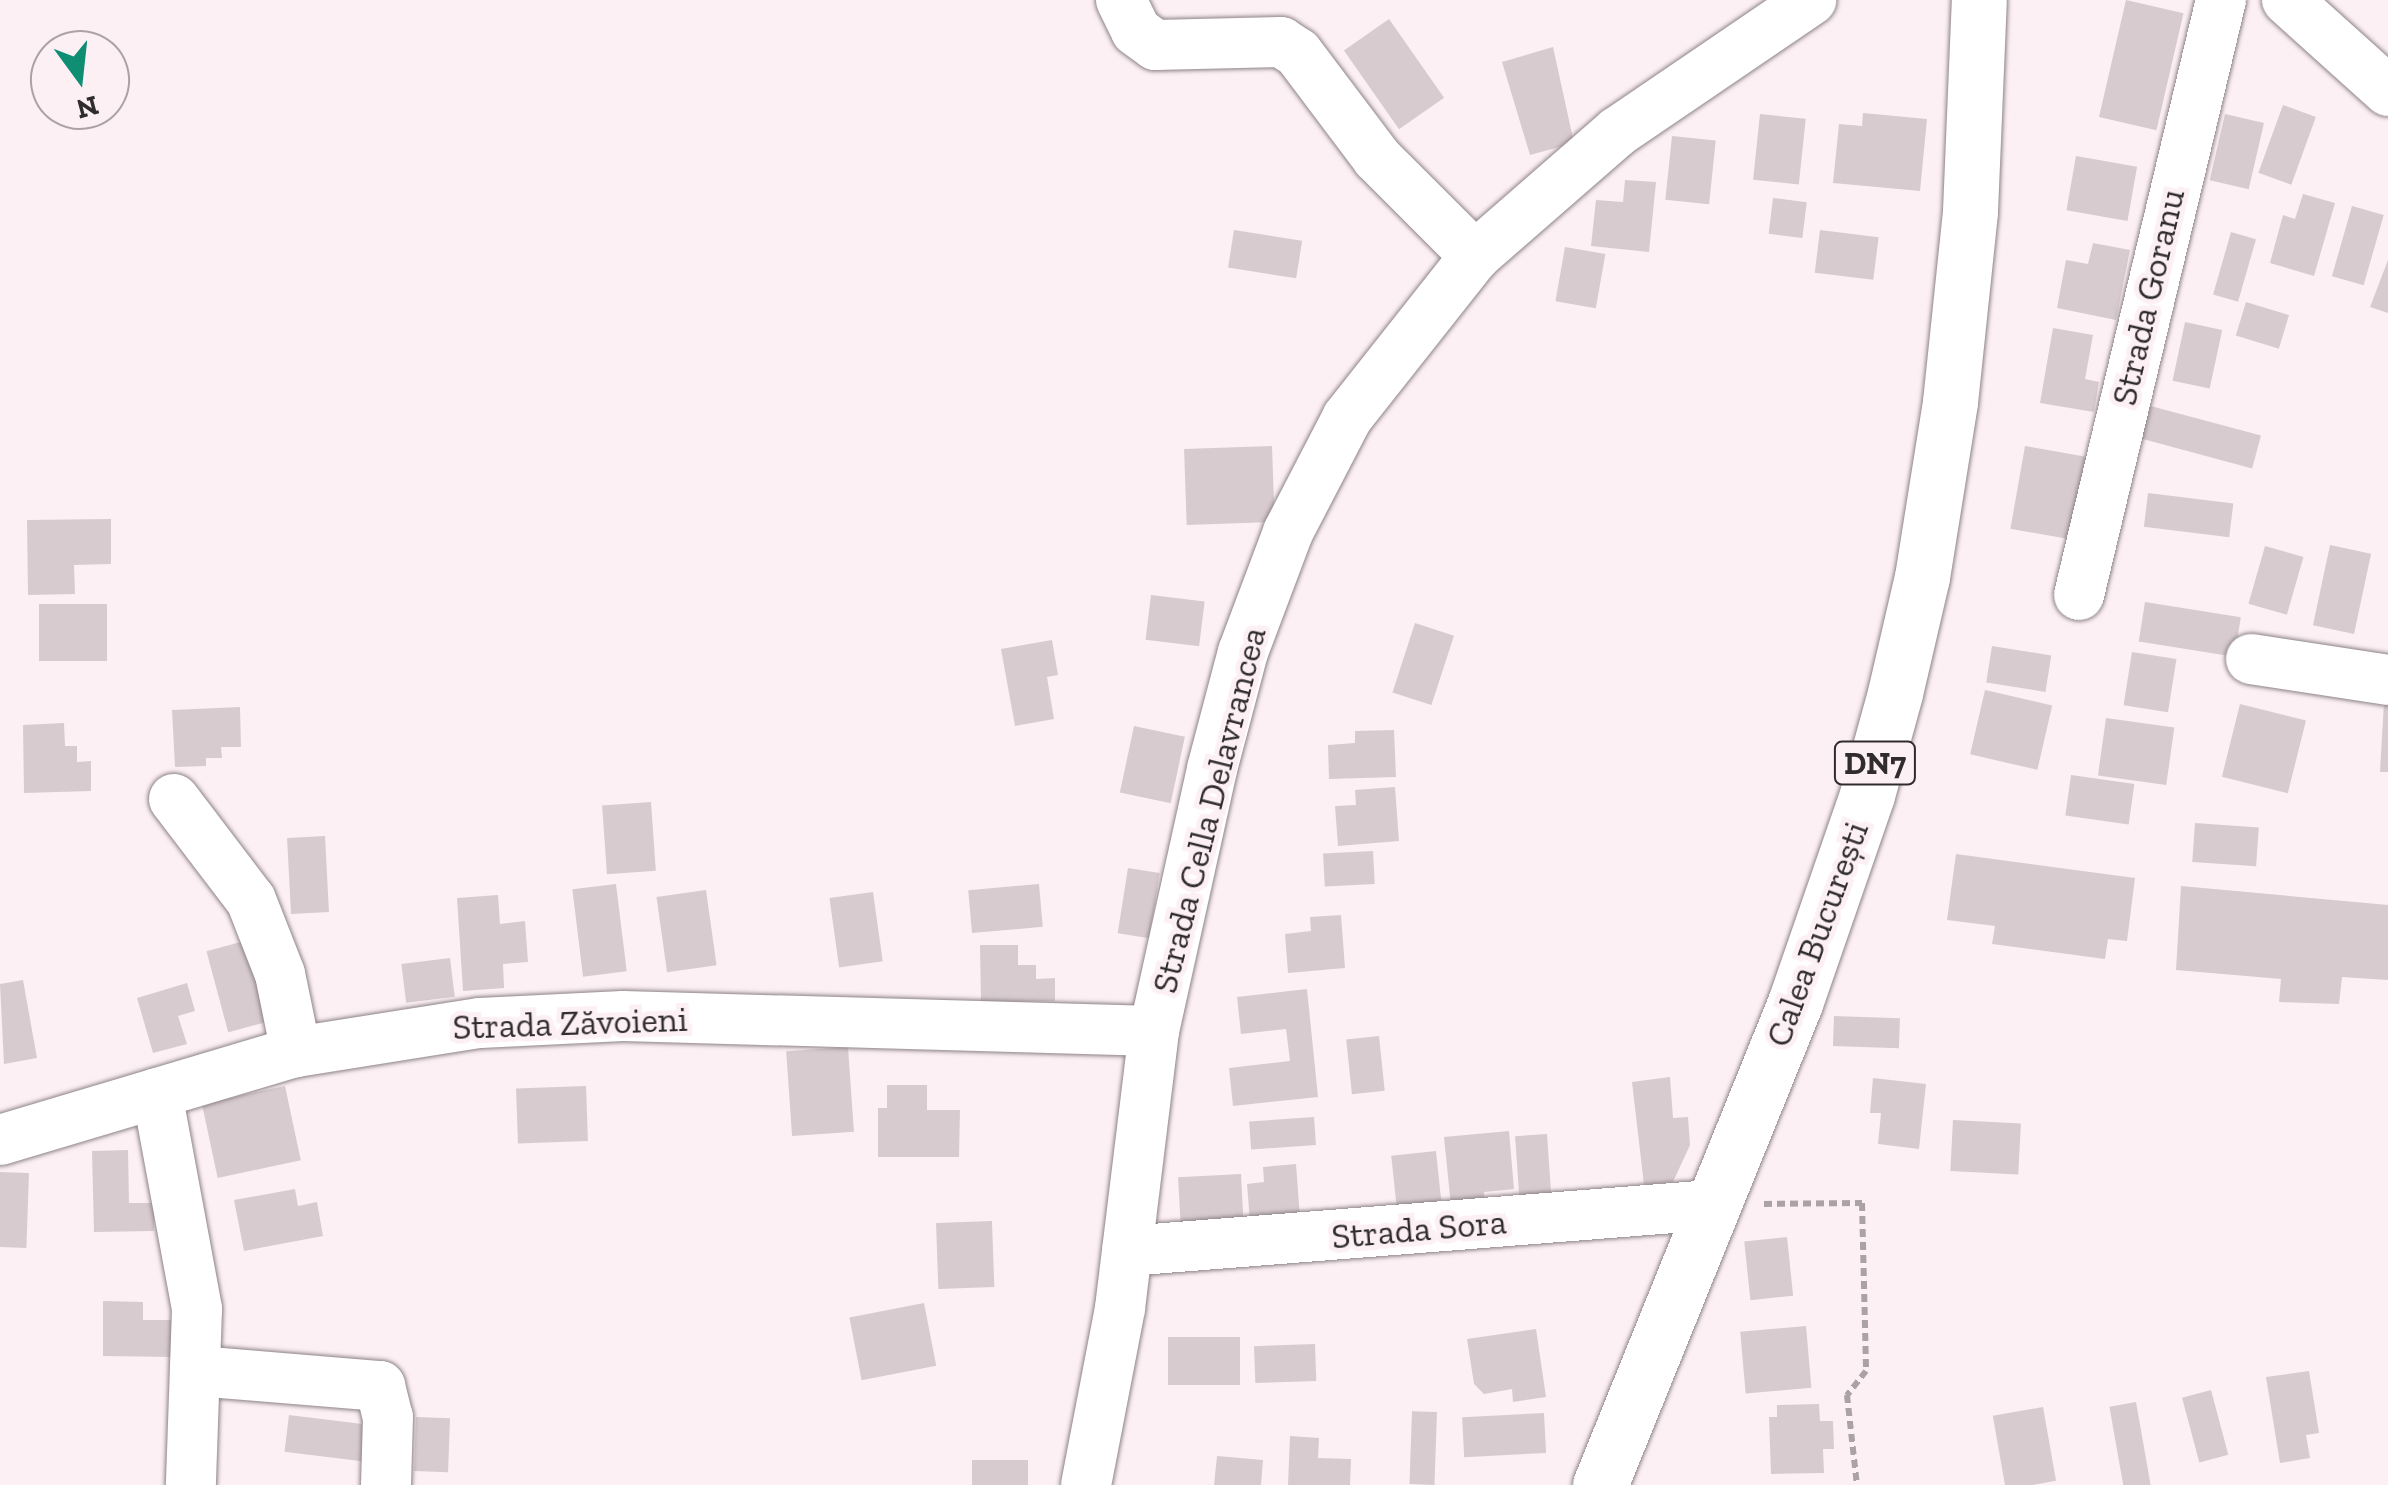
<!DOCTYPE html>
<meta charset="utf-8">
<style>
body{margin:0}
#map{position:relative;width:2388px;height:1485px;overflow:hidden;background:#fcf0f5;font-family:"Zilla Slab",serif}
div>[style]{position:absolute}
.building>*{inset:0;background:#d7cbd0;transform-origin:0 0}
.path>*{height:6px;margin-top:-3px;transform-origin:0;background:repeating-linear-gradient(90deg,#aba2a6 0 8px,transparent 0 13px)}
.roads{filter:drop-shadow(0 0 2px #8d8387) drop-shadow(0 0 2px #8d8387)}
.minor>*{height:50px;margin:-25px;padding:0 25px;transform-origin:25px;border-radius:25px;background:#fff}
.highway>*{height:55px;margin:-27.5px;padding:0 27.5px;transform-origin:27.5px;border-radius:27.5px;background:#fff}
span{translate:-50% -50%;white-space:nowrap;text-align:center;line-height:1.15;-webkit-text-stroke:10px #fcf0f5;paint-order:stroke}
.shield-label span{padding:2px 8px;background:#fcf0f5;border:2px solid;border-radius:8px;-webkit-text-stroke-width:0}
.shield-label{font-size:32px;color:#302c2e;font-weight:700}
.street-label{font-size:35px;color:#302c2e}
.north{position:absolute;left:30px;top:30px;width:100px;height:100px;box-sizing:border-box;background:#fcf0f5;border:2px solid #aaa2a5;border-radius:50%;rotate:165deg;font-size:28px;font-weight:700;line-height:40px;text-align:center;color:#302c2e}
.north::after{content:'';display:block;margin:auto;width:35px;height:45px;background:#108e74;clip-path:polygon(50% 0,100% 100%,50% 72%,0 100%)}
</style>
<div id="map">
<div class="building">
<div style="left:2126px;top:0;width:59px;height:120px;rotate:13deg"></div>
<div style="left:1389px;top:19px;width:96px;height:55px;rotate:55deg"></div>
<div style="clip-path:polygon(1553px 47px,1574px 143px,1530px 155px,1502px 62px)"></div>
<div style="left:2283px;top:105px;width:35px;height:72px;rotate:20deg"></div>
<div style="clip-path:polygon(1863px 113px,1927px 119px,1920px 191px,1833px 183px,1839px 124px,1862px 126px)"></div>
<div style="left:1760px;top:114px;width:46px;height:66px;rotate:6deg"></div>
<div style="left:2225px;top:114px;width:40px;height:68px;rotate:13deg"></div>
<div style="left:1672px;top:136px;width:44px;height:64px;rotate:6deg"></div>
<div style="left:2076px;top:156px;width:62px;height:55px;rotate:10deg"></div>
<div style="clip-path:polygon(1625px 180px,1656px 182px,1649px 252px,1591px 246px,1596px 200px,1623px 202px)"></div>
<div style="clip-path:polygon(2303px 194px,2335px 203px,2314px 276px,2270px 263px,2283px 215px,2295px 219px)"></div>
<div style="left:1773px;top:198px;width:34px;height:36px;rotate:7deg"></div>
<div style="left:2352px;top:206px;width:33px;height:73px;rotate:16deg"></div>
<div style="left:1234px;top:230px;width:69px;height:38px;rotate:9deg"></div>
<div style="left:1820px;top:230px;width:59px;height:43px;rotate:7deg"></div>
<div style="left:2231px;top:232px;width:26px;height:65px;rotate:16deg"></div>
<div style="clip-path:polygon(2093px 243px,2130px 250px,2116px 320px,2057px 308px,2066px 260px,2088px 264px)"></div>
<div style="left:1565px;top:247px;width:41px;height:55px;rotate:10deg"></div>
<div style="clip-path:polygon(2388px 260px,2388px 313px,2370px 307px)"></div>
<div style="left:2246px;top:302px;width:45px;height:35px;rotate:17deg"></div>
<div style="left:2185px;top:322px;width:38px;height:60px;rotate:12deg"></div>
<div style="clip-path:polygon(2053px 328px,2093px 335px,2085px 379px,2099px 382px,2094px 412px,2040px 403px)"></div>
<div style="left:2147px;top:405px;width:118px;height:34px;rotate:15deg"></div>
<div style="left:1272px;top:446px;width:76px;height:88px;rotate:88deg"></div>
<div style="left:2025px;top:446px;width:65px;height:84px;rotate:10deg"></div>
<div style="left:2148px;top:493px;width:86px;height:34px;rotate:7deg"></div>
<div style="clip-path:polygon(111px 519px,111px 564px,74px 565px,75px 594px,28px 595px,27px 520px)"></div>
<div style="left:2330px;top:545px;width:42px;height:82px;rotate:12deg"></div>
<div style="left:2265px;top:546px;width:40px;height:60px;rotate:16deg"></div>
<div style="left:1151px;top:595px;width:54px;height:45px;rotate:7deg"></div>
<div style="left:2145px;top:602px;width:97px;height:40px;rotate:9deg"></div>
<div style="left:39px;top:604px;width:68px;height:57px"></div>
<div style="left:1415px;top:623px;width:41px;height:73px;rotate:18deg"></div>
<div style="clip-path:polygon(1052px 640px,1058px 675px,1047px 677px,1054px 719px,1015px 726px,1001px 649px)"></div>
<div style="left:1992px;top:646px;width:60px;height:37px;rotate:9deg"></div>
<div style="left:2132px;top:652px;width:45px;height:54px;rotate:9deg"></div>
<div style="left:1985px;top:690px;width:69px;height:66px;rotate:13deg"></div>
<div style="clip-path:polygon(2384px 702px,2388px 702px,2388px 772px,2380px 772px)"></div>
<div style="left:2240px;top:704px;width:68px;height:75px;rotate:14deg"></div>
<div style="clip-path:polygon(240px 707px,241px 747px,221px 747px,222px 758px,206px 758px,206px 766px,175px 767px,172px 710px)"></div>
<div style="left:2106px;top:718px;width:69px;height:58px;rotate:8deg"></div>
<div style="clip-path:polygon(64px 723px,65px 746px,77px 746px,77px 762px,91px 761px,91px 791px,24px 793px,23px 725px)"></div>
<div style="left:1134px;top:726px;width:52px;height:68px;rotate:12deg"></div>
<div style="clip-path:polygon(1394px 730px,1396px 777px,1329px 779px,1328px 745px,1355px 743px,1355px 731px)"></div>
<div style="left:2071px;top:775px;width:64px;height:41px;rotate:8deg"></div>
<div style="clip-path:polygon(1395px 787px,1399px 841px,1338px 846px,1335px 806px,1356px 805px,1355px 790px)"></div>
<div style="left:651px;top:802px;width:69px;height:49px;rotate:86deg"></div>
<div style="left:2195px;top:823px;width:64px;height:39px;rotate:4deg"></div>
<div style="left:325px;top:836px;width:76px;height:38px;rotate:87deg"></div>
<div style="left:1373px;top:851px;width:33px;height:50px;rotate:87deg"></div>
<div style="clip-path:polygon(1956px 854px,2135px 878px,2127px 941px,2108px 939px,2105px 959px,1992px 944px,1995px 926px,1947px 920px)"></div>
<div style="left:1128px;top:868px;width:32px;height:66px;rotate:9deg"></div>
<div style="left:616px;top:884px;width:88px;height:44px;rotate:83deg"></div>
<div style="left:1039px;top:884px;width:43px;height:71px;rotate:85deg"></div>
<div style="clip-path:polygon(2181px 886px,2388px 905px,2388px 980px,2342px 977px,2339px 1004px,2279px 1002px,2281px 979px,2176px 970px)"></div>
<div style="left:706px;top:890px;width:76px;height:50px;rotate:82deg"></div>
<div style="left:873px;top:892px;width:70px;height:44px;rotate:82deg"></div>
<div style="clip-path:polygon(498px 895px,500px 924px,525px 921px,528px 962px,503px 964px,504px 988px,463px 991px,457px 898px)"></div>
<div style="clip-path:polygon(1341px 915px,1345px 968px,1288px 973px,1285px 934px,1311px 931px,1310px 917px)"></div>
<div style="left:248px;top:940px;width:84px;height:43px;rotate:75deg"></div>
<div style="clip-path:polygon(980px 945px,1018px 945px,1018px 965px,1036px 965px,1036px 979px,1055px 978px,1055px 1001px,981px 1002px)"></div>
<div style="left:450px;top:958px;width:39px;height:49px;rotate:83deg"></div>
<div style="clip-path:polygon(23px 980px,37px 1058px,4px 1064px,0 984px)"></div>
<div style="clip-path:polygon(187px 983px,195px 1011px,178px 1016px,187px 1044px,153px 1053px,137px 998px)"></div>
<div style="clip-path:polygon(1307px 989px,1318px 1097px,1233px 1106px,1229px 1068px,1290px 1061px,1286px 1029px,1241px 1034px,1237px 997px)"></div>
<div style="left:1834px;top:1016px;width:66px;height:30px;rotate:2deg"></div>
<div style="left:1379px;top:1036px;width:55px;height:33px;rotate:84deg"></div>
<div style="left:848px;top:1047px;width:85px;height:62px;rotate:86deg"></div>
<div style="clip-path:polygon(1670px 1077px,1673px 1118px,1688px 1117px,1690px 1145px,1673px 1182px,1644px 1185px,1632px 1082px)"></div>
<div style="clip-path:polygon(1873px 1078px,1926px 1084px,1919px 1149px,1878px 1144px,1881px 1113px,1870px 1113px)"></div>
<div style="clip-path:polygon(887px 1085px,927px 1085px,927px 1110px,960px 1110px,959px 1157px,878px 1157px,878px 1108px,887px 1108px)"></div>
<div style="left:285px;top:1086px;width:76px;height:85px;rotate:78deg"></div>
<div style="left:586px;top:1086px;width:55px;height:70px;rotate:88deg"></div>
<div style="left:1314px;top:1117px;width:28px;height:65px;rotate:86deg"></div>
<div style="left:1953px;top:1120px;width:68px;height:51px;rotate:3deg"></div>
<div style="clip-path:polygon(1509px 1131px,1514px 1189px,1484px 1192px,1486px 1213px,1452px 1216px,1444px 1137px)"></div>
<div style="left:1547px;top:1134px;width:64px;height:32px;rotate:86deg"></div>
<div style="clip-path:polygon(128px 1150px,129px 1203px,154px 1203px,154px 1231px,94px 1232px,92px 1151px)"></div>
<div style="left:1436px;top:1151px;width:64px;height:45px;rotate:84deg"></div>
<div style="clip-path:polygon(1296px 1164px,1300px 1219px,1250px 1222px,1247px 1184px,1264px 1182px,1263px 1167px)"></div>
<div style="left:0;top:1172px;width:29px;height:75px;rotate:2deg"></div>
<div style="left:1241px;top:1174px;width:58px;height:63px;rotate:87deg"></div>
<div style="clip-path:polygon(295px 1189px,298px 1206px,317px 1202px,323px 1236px,244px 1251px,234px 1200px)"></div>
<div style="left:992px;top:1221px;width:66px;height:56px;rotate:88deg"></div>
<div style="left:1787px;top:1237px;width:59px;height:43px;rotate:84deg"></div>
<div style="clip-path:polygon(103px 1301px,143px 1302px,143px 1320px,173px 1320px,173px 1357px,103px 1356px)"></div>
<div style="left:924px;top:1303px;width:64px;height:76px;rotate:79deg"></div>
<div style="left:1806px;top:1326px;width:62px;height:66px;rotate:85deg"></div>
<div style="clip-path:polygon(1536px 1329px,1546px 1397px,1513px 1402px,1512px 1389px,1484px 1394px,1474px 1384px,1467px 1339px)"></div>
<div style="left:1168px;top:1337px;width:72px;height:48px"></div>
<div style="left:1315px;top:1344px;width:37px;height:61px;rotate:88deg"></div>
<div style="clip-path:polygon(2309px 1371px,2319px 1433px,2306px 1435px,2310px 1458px,2280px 1463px,2266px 1377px)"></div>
<div style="left:2211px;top:1390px;width:67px;height:30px;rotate:75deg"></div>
<div style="left:2136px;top:1402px;width:84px;height:27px;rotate:80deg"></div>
<div style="clip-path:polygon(1819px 1404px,1820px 1421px,1833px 1421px,1834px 1449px,1823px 1449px,1824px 1473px,1771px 1474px,1769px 1417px,1777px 1417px,1777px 1405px)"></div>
<div style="left:2043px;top:1407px;width:75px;height:51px;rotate:80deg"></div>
<div style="left:1437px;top:1412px;width:73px;height:25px;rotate:92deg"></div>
<div style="left:1544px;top:1413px;width:40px;height:82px;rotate:87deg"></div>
<div style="left:289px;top:1415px;width:86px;height:37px;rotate:7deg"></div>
<div style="left:416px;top:1417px;width:34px;height:54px;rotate:2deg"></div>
<div style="clip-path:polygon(1290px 1436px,1319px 1438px,1318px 1458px,1351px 1459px,1350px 1485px,1288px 1485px)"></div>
<div style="clip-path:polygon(1217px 1456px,1263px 1460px,1261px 1485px,1214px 1485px)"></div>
<div style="left:1028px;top:1460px;width:25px;height:56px;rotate:90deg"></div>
</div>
<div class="path">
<div style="left:1764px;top:1204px;width:98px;rotate:-0.6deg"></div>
<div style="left:1862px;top:1203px;width:168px;rotate:88.6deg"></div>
<div style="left:1866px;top:1371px;width:31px;rotate:128deg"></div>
<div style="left:1847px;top:1395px;width:91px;rotate:83.7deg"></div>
</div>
<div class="roads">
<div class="minor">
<div style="left:1121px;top:0;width:34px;rotate:64deg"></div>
<div style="left:1136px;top:31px;width:24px;rotate:36deg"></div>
<div style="left:1155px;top:45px;width:126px;rotate:-1.4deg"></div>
<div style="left:1281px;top:42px;width:20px;rotate:33deg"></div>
<div style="left:1298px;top:53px;width:131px;rotate:53deg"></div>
<div style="left:1377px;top:158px;width:139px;rotate:45deg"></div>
<div style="left:2287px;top:0;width:136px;rotate:42deg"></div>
<div style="left:2079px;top:595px;width:612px;rotate:-76.58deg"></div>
<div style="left:2251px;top:659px;width:139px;rotate:8.7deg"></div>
<div style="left:174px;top:799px;width:127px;rotate:52.7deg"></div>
<div style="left:251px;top:900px;width:79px;rotate:68.6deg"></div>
<div style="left:280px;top:974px;width:80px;rotate:78.4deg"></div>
<div style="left:157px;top:1093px;width:220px;rotate:79.5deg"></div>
<div style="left:197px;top:1309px;width:176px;rotate:92deg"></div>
<div style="left:0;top:1140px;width:309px;rotate:-16.6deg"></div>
<div style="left:296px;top:1052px;width:186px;rotate:-9deg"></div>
<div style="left:480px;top:1023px;width:143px;rotate:-2.8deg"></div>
<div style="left:623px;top:1016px;width:531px;rotate:1.62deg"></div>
<div style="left:1127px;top:1251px;width:586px;rotate:-4.5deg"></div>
<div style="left:197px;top:1371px;width:184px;rotate:4.7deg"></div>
<div style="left:380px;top:1386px;width:32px;rotate:76deg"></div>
<div style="left:388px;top:1417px;width:68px;rotate:91.7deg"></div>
<div style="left:1086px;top:1485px;width:180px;rotate:-79.1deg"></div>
<div style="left:1120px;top:1308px;width:279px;rotate:-83deg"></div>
<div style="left:1154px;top:1031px;width:268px;rotate:-77.5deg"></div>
<div style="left:1212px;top:769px;width:121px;rotate:-75.2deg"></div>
<div style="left:1243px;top:652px;width:128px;rotate:-69.4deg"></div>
<div style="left:1288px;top:532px;width:128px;rotate:-62.6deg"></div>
<div style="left:1347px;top:418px;width:206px;rotate:-51.7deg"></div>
<div style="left:1475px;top:256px;width:189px;rotate:-41.1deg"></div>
<div style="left:1617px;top:132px;width:235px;rotate:-34.2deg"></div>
</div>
<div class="highway">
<div style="left:1600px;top:1485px;width:520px;rotate:-67.97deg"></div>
<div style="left:1795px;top:1003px;width:220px;rotate:-70.9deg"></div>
<div style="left:1867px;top:795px;width:106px;rotate:-74.6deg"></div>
<div style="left:1895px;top:693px;width:119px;rotate:-76.9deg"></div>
<div style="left:1922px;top:577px;width:177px;rotate:-80.9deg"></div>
<div style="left:1950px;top:402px;width:192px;rotate:-84deg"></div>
<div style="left:1970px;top:211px;width:211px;rotate:-87.6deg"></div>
</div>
</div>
<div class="shield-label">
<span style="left:1875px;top:763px">DN7</span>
</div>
<div class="street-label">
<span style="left:2148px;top:297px;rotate:-77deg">Strada Goranu</span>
<span style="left:1209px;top:810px;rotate:-76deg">Strada Cella Delavrancea</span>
<span style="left:1817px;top:934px;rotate:-70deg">Calea București</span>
<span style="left:570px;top:1023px;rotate:-2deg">Strada Zăvoieni</span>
<span style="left:1419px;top:1229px;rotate:-5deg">Strada Sora</span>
</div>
<div class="north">N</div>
</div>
